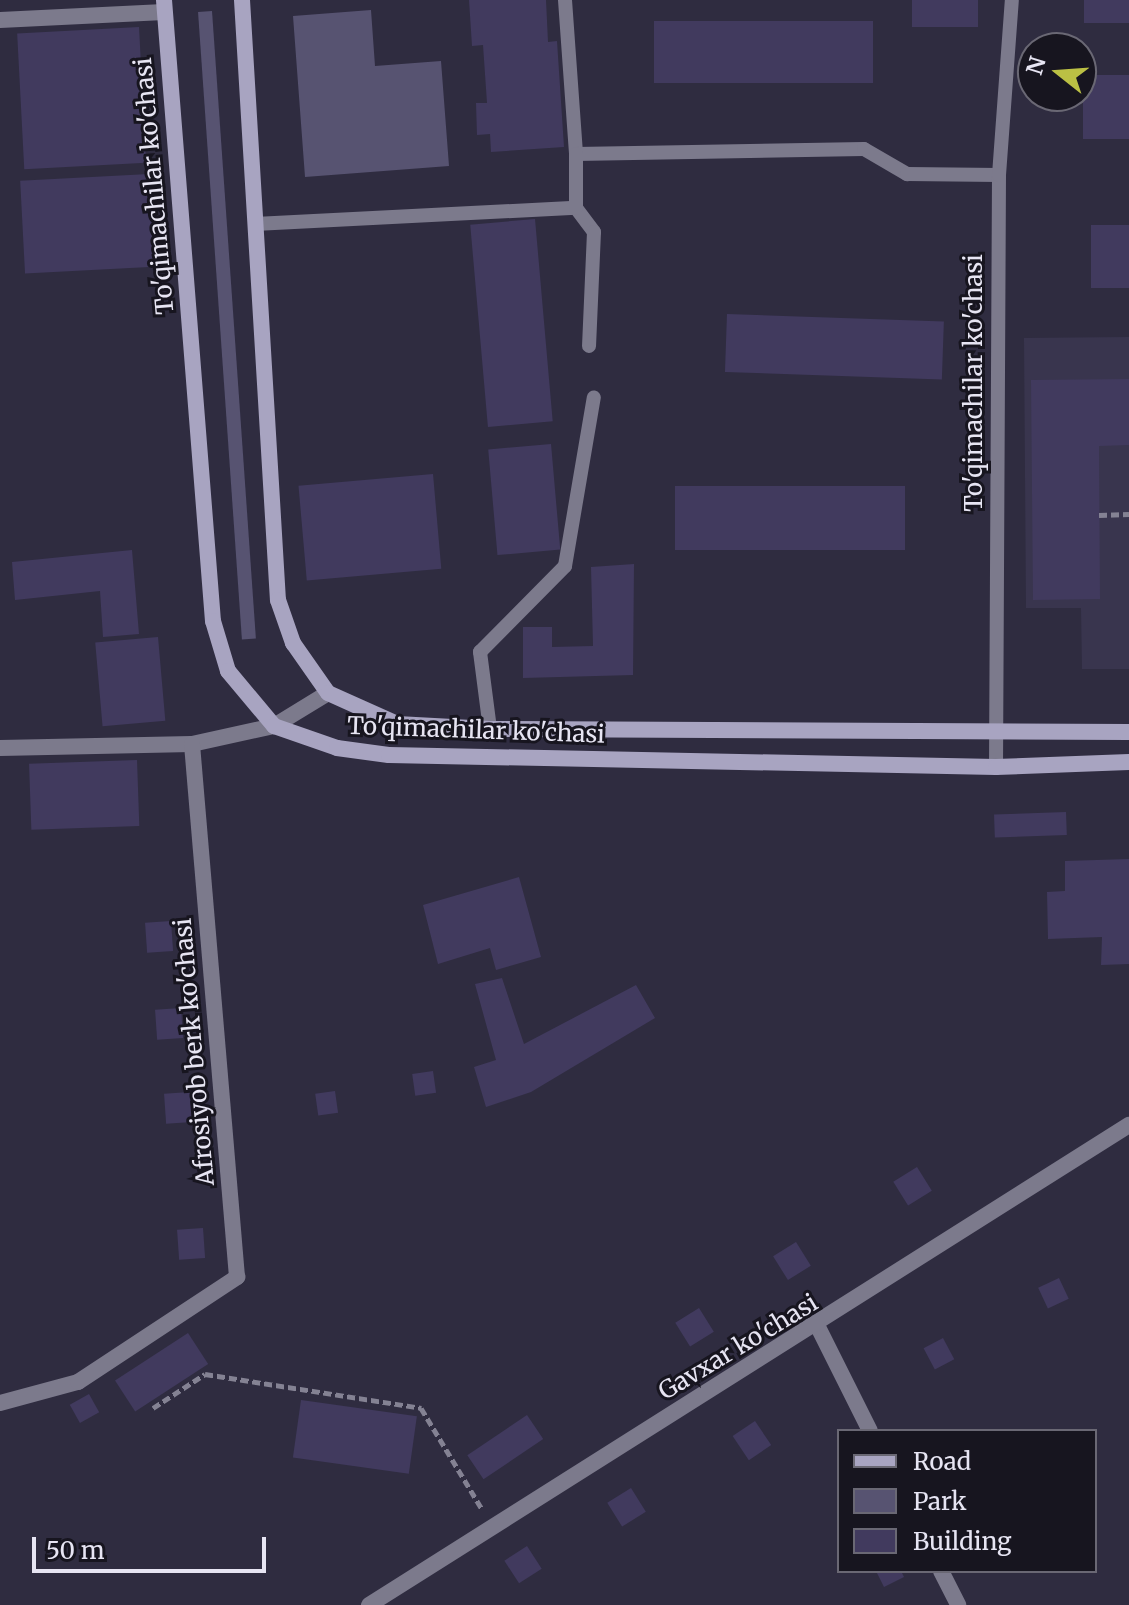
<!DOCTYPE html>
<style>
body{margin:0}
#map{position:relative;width:1129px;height:1605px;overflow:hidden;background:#2f2c40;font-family:Merriweather,serif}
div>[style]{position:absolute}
.built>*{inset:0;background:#39354e}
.green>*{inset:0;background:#575371;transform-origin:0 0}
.building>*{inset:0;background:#413a5e;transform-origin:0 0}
.path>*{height:5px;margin-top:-2.5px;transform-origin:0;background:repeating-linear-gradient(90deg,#848293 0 8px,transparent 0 12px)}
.service>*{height:14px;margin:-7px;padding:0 7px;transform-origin:7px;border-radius:7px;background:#7c7a8c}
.minor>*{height:16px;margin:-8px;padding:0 8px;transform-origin:8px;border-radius:8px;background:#7c7a8c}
.secondary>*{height:16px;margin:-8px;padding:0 8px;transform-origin:8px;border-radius:8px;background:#a8a4c1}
span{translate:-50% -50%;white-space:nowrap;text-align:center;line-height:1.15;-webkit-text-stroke:6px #17151f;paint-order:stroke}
.street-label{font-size:24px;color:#e7e5f3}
.legend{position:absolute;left:837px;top:1429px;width:260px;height:144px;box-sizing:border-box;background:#17151f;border:2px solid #6a6874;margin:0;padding:10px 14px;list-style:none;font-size:24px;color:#e7e5f3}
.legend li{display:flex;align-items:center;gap:16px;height:40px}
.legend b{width:40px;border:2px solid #6a6874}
.north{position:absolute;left:1017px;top:32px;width:80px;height:80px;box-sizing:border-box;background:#17151f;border:2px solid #6a6874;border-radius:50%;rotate:287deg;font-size:22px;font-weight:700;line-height:32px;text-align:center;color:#e7e5f3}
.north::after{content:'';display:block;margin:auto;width:28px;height:36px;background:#bbc044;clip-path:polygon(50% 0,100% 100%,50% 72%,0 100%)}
.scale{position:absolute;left:32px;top:1537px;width:234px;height:36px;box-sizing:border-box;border:4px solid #e7e5f3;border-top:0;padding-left:10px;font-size:24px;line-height:28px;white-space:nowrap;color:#e7e5f3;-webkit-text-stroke:6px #17151f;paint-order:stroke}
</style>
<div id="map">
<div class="built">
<div style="clip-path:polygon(1129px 337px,1129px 669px,1082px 669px,1081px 608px,1026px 608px,1024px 338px)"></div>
</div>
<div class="green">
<div style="clip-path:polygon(371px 10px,375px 66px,441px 61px,449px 166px,305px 177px,293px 16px)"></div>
<div style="left:212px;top:11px;width:629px;height:14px;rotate:86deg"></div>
</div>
<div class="building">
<div style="clip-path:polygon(469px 0,546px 0,548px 42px,557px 41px,564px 147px,491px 152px,490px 134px,477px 135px,476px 103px,487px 103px,483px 45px,472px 46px)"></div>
<div style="left:912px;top:0;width:66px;height:27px"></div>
<div style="left:1084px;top:0;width:45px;height:23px"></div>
<div style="left:873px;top:21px;width:62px;height:219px;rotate:90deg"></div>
<div style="left:139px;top:27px;width:136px;height:122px;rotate:87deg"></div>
<div style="left:1129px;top:75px;width:64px;height:46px;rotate:90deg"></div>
<div style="left:149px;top:174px;width:93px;height:129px;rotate:87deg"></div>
<div style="left:535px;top:219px;width:203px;height:65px;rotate:85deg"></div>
<div style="left:1129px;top:225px;width:63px;height:38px;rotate:90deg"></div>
<div style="left:727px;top:314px;width:217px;height:58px;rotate:2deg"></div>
<div style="clip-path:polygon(1129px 379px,1129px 445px,1099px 446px,1100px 599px,1033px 600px,1031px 380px)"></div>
<div style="left:551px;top:444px;width:106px;height:63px;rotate:85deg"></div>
<div style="left:433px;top:474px;width:95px;height:135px;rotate:85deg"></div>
<div style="left:675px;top:486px;width:230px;height:64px"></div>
<div style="clip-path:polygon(132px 550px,139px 634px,103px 637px,100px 591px,15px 600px,12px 562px)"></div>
<div style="clip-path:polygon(634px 564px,633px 675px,523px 678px,523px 627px,552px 627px,552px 647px,593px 646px,591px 567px)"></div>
<div style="left:158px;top:637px;width:84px;height:63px;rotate:85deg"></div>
<div style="left:137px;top:760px;width:66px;height:108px;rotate:88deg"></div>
<div style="left:1066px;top:812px;width:23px;height:72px;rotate:88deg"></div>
<div style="clip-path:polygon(1129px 859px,1129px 964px,1101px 965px,1102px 937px,1048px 939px,1047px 892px,1065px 891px,1065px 861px)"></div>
<div style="clip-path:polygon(519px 877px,541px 957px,496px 970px,490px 948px,438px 964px,423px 905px)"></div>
<div style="left:171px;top:921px;width:30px;height:26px;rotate:86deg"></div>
<div style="clip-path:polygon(502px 978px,524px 1044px,636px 985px,655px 1018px,531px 1092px,486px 1107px,474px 1067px,496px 1060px,475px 984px)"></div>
<div style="left:181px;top:1008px;width:30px;height:26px;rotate:86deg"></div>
<div style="left:433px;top:1071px;width:22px;height:21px;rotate:82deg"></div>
<div style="left:335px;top:1091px;width:22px;height:20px;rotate:82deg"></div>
<div style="left:190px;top:1092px;width:30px;height:26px;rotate:86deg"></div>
<div style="left:917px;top:1167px;width:28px;height:28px;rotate:58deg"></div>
<div style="left:203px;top:1228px;width:30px;height:26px;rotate:86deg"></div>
<div style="left:796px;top:1242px;width:28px;height:27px;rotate:58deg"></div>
<div style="left:1059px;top:1278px;width:23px;height:23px;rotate:65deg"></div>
<div style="left:699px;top:1308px;width:28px;height:28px;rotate:58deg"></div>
<div style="left:188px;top:1333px;width:37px;height:87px;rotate:57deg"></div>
<div style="left:943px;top:1338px;width:24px;height:22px;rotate:62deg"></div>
<div style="left:89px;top:1394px;width:21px;height:22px;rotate:61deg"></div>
<div style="left:301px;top:1400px;width:117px;height:58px;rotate:8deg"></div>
<div style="left:527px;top:1415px;width:29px;height:72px;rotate:56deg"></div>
<div style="left:755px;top:1421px;width:29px;height:27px;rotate:56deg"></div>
<div style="left:631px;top:1488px;width:28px;height:28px;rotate:58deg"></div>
<div style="left:527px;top:1546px;width:27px;height:27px;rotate:57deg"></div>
<div style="clip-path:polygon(876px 1571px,901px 1571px,904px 1577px,884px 1587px)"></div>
</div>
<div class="path">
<div style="left:1099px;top:515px;width:30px;rotate:-2deg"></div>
<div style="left:153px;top:1408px;width:62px;rotate:-33.2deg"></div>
<div style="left:205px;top:1374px;width:219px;rotate:8.9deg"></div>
<div style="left:421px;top:1408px;width:118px;rotate:58.9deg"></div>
</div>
<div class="service">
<div style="left:565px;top:0;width:154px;rotate:85.9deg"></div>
<div style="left:576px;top:154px;width:288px;rotate:-1deg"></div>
<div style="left:864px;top:149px;width:50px;rotate:30.2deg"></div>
<div style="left:907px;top:174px;width:92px;rotate:0.6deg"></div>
<div style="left:999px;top:175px;width:592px;rotate:90.29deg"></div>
<div style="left:999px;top:175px;width:175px;rotate:-85.8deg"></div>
<div style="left:576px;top:208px;width:30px;rotate:53deg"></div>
<div style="left:594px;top:232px;width:114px;rotate:92.5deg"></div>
<div style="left:255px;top:224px;width:321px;rotate:-2.9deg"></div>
<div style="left:576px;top:208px;width:54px;rotate:-90deg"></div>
<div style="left:490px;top:729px;width:78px;rotate:-97.4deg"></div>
<div style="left:480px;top:652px;width:121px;rotate:-45.3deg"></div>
<div style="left:565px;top:566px;width:171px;rotate:-80.3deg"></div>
</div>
<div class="minor">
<div style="left:0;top:20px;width:164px;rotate:-2.8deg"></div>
<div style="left:0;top:748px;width:192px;rotate:-1.2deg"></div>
<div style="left:192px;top:744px;width:84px;rotate:-12.4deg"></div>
<div style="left:274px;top:726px;width:63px;rotate:-31.4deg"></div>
<div style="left:818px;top:1327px;width:116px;rotate:63.4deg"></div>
<div style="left:0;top:1403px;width:81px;rotate:-15.1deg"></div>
<div style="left:78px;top:1382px;width:191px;rotate:-33.4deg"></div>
<div style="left:237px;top:1277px;width:535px;rotate:-94.83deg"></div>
<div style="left:941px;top:1571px;width:38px;rotate:63deg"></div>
<div style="left:369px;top:1605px;width:899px;rotate:-32.28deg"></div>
</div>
<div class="secondary">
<div style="left:164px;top:0;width:623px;rotate:85.49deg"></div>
<div style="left:213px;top:621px;width:52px;rotate:73.3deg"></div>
<div style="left:228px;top:671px;width:72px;rotate:50.1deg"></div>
<div style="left:274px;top:726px;width:67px;rotate:19.2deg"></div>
<div style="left:337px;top:748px;width:52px;rotate:7.7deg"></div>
<div style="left:389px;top:755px;width:607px;rotate:1.13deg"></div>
<div style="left:996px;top:767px;width:133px;rotate:-2.2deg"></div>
<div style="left:242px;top:0;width:601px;rotate:86.57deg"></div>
<div style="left:278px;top:600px;width:46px;rotate:70.8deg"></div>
<div style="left:293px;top:643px;width:61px;rotate:55deg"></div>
<div style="left:328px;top:693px;width:76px;rotate:24.2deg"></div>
<div style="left:397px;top:724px;width:93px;rotate:3.1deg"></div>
<div style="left:490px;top:729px;width:639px;rotate:0.27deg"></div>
</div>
<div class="street-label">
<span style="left:154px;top:186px;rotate:-95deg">To'qimachilar ko'chasi</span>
<span style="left:974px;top:383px;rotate:-90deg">To'qimachilar ko'chasi</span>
<span style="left:476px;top:730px;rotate:2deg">To'qimachilar ko'chasi</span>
<span style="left:194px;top:1052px;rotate:-95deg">Afrosiyob berk ko'chasi</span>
<span style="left:738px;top:1347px;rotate:-31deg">Gavxar ko'chasi</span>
</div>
<ul class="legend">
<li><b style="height:10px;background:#a8a4c1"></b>Road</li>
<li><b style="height:22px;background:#575371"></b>Park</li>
<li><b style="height:22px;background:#413a5e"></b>Building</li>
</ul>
<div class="north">N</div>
<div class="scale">50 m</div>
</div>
